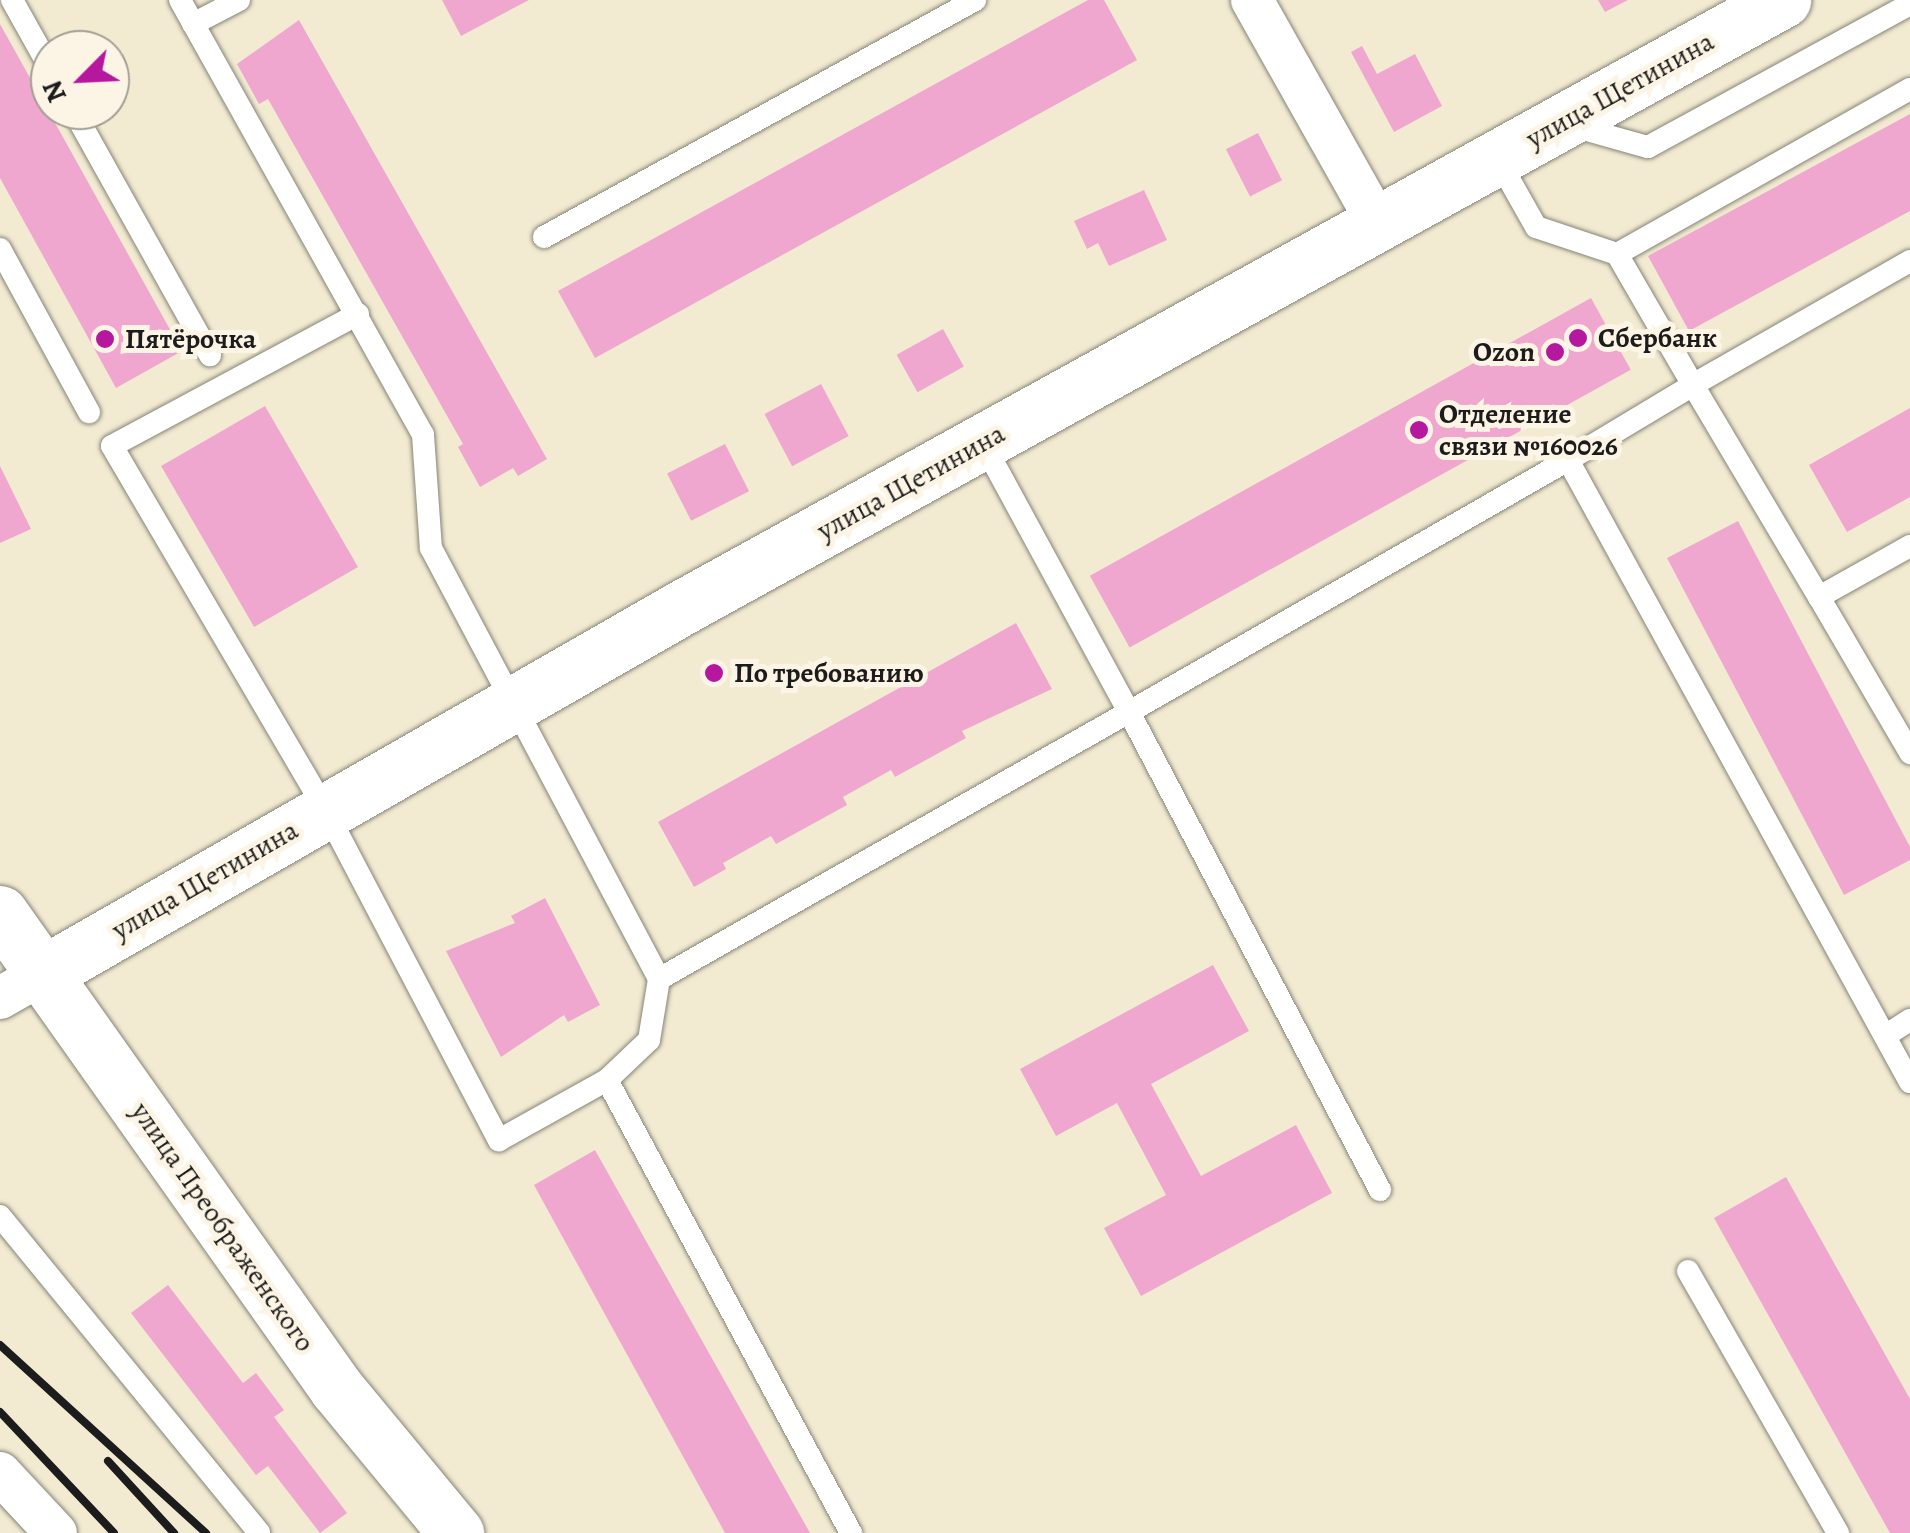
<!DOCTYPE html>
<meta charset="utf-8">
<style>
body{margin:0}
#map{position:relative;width:1910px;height:1533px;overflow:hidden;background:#f2ebd2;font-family:Alegreya,serif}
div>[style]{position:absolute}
.building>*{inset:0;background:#efa7cf;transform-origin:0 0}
.roads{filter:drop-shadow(0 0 2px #878477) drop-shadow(0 0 2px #878477)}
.service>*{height:22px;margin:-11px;padding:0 11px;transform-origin:11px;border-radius:11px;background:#fff}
.minor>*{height:42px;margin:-21px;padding:0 21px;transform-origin:21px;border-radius:21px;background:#fff}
.tertiary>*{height:55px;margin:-27.5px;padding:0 27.5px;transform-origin:27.5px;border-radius:27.5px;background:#fff}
.rail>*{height:8px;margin:-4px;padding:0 4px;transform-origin:4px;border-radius:4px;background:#1c1c1c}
.dots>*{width:28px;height:28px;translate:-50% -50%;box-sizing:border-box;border:5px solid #fcf5e5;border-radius:50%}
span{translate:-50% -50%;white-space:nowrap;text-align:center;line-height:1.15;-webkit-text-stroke:10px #fcf5e5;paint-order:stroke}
.street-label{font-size:28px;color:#1c1c1c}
.poi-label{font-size:28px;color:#1c1c1c;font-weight:700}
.left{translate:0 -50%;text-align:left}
.right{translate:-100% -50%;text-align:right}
.north{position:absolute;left:30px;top:30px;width:100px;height:100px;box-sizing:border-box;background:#fcf5e5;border:2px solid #a29e95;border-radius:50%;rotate:246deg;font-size:28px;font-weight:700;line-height:40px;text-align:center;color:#1c1c1c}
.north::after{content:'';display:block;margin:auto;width:35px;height:45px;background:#b5179e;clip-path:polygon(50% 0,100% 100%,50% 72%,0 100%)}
</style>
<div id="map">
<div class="building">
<div style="clip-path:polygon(442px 0,529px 0,461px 36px)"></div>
<div style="clip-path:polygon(1088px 0,1104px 0,1137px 60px,595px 358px,558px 291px)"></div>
<div style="clip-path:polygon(1598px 0,1628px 0,1605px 12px)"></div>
<div style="clip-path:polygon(299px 20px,547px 459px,518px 476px,513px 468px,480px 487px,458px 447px,463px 444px,268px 99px,259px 104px,237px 64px)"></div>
<div style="clip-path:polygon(0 24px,182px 351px,116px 388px,0 178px)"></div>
<div style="clip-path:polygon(1362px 46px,1377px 74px,1415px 54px,1442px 106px,1394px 132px,1351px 52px)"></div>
<div style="clip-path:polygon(1910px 114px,1910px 211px,1689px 331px,1648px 256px)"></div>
<div style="left:1258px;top:133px;width:53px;height:36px;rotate:63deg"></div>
<div style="clip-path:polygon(1144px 190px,1167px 240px,1109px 266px,1098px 243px,1087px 249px,1074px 221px)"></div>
<div style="left:1591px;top:298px;width:82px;height:573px;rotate:61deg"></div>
<div style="left:943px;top:329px;width:43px;height:53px;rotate:61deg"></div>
<div style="left:821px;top:384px;width:59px;height:64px;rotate:62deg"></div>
<div style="left:265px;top:406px;width:186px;height:120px;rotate:60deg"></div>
<div style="clip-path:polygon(1910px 408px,1910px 497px,1847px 532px,1809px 465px)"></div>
<div style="left:725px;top:444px;width:53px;height:65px;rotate:63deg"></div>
<div style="clip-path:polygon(0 466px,31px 529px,0 543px)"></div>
<div style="clip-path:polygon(1738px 521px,1910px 847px,1910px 860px,1844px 895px,1667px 558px)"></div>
<div style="clip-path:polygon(1016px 623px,1052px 689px,962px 731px,966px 738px,895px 777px,891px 770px,843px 797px,847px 805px,776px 844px,771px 836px,723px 863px,726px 869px,694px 887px,658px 822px)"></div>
<div style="clip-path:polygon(545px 898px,600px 1005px,568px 1022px,564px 1015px,501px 1057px,446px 951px,515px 923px,511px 916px)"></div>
<div style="clip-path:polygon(1213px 965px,1249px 1031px,1151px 1084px,1201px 1176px,1296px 1125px,1332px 1193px,1141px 1296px,1104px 1228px,1166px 1195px,1117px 1103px,1056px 1136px,1020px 1069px)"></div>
<div style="clip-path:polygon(595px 1150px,810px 1533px,725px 1533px,534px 1185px)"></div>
<div style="clip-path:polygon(1786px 1177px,1910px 1399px,1910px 1533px,1890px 1533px,1714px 1218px)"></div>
<div style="clip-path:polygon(168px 1285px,243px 1383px,256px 1373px,284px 1410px,274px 1417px,347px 1513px,320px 1533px,268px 1466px,256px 1475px,131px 1313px)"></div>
</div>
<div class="roads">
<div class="service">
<div style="left:12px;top:0;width:78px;rotate:60.8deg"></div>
<div style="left:180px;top:0;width:498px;rotate:60.8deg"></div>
<div style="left:423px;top:435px;width:113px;rotate:86deg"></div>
<div style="left:431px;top:548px;width:488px;rotate:62.1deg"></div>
<div style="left:659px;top:979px;width:62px;rotate:99.3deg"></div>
<div style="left:649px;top:1040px;width:58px;rotate:136.4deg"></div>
<div style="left:607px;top:1080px;width:515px;rotate:61.69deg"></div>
<div style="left:193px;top:24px;width:52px;rotate:-27.6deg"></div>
<div style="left:73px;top:110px;width:281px;rotate:60.8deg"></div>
<div style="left:1569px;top:125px;width:82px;rotate:15.6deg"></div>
<div style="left:1648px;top:147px;width:298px;rotate:-28.6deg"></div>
<div style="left:1497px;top:158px;width:79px;rotate:60.5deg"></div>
<div style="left:1536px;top:227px;width:85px;rotate:18.4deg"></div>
<div style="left:1617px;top:254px;width:151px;rotate:59.9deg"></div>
<div style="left:1693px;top:385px;width:146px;rotate:149deg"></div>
<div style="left:1568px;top:460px;width:710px;rotate:61.2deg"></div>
<div style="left:544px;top:237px;width:492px;rotate:-28.8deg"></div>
<div style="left:0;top:249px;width:186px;rotate:61.4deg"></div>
<div style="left:1617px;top:254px;width:336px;rotate:-29.4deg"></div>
<div style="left:1910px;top:261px;width:250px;rotate:150.3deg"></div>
<div style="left:1693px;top:385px;width:247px;rotate:59.3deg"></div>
<div style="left:1819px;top:597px;width:104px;rotate:-29.3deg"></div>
<div style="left:358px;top:314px;width:279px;rotate:151.8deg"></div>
<div style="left:112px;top:446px;width:423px;rotate:59.6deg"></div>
<div style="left:326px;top:811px;width:372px;rotate:62.3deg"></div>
<div style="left:499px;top:1140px;width:124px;rotate:-29.1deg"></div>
<div style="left:1819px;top:597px;width:181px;rotate:59.7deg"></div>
<div style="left:659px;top:979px;width:541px;rotate:-29.6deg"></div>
<div style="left:1129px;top:712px;width:306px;rotate:-118.5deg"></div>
<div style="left:1885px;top:1036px;width:30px;rotate:-33deg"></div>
<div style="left:1380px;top:1190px;width:540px;rotate:-117.7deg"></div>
<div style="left:1129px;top:712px;width:506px;rotate:-29.86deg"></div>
<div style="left:0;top:1216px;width:409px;rotate:50.7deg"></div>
<div style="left:1688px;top:1271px;width:302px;rotate:60.2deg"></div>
</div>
<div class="minor">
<div style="left:1252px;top:0;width:257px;rotate:60.6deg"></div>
<div style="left:0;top:998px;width:51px;rotate:-29.6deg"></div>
<div style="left:0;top:1473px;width:82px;rotate:47deg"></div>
</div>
<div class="tertiary">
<div style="left:0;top:913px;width:583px;rotate:54.7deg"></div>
<div style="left:337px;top:1389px;width:187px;rotate:50.4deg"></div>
<div style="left:44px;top:973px;width:734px;rotate:-29.81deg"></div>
<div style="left:681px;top:608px;width:1259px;rotate:-28.89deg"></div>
</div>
</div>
<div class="rail">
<div style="left:0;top:1345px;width:279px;rotate:42.4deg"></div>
<div style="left:0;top:1412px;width:166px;rotate:46.7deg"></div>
<div style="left:108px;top:1461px;width:98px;rotate:47.5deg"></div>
</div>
<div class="dots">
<div style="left:1578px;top:338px;background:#b5179e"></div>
<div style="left:105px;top:339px;background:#b5179e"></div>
<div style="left:1555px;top:352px;background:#b5179e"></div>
<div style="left:1419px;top:430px;background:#b5179e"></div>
<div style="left:714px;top:673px;background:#b5179e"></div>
</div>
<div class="street-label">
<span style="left:1620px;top:90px;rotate:-29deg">улица Щетинина</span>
<span style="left:911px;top:482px;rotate:-29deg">улица Щетинина</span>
<span style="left:205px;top:880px;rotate:-30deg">улица Щетинина</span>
<span style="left:223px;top:1227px;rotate:55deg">улица Преображенского</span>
</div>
<div class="poi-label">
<span class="left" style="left:1598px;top:338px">Сбербанк</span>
<span class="left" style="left:125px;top:339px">Пятёрочка</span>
<span class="right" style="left:1535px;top:352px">Ozon</span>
<span class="left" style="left:1439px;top:430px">Отделение<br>связи №160026</span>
<span class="left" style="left:734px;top:673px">По требованию</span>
</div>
<div class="north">N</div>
</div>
